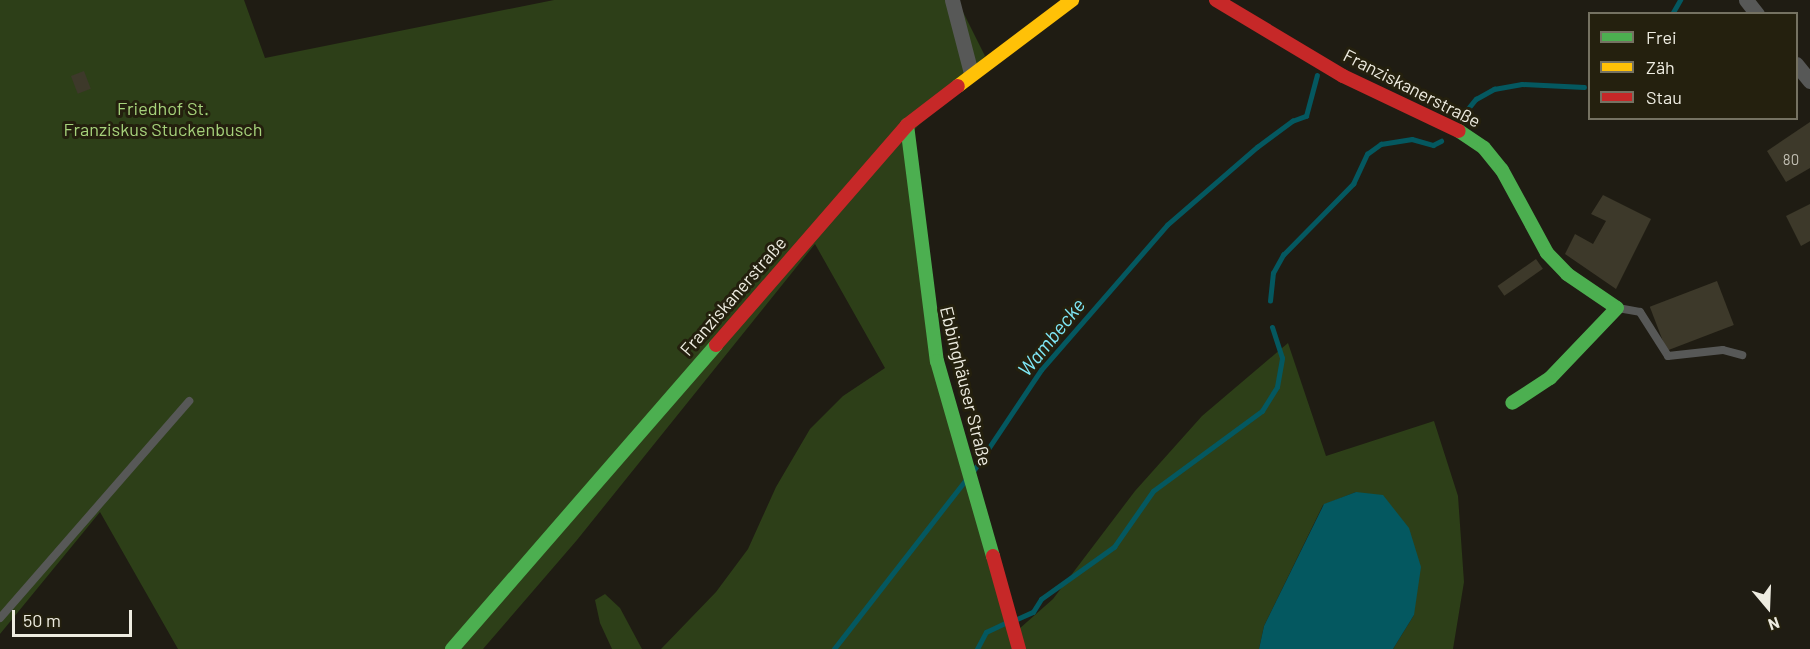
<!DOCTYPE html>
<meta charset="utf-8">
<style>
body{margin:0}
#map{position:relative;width:1810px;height:649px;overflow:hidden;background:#1f1c13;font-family:Barlow,sans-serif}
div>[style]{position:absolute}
.green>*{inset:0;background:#2d3f18}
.water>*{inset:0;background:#045860}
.stream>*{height:4.5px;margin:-2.25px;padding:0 2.25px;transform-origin:2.25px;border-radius:2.25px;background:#045860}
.building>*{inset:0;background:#3d392a;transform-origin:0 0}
.lane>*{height:8px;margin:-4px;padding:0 4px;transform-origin:4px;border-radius:4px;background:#575857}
.street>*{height:15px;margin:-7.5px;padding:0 7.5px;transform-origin:7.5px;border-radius:7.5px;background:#575857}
.fast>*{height:14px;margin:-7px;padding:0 7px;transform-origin:7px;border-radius:7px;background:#4caf50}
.slow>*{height:14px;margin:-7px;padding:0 7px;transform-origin:7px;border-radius:7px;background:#ffc107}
.jam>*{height:14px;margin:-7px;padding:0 7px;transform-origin:7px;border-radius:7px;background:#c62828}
span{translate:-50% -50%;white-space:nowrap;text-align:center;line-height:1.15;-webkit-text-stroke:6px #24200e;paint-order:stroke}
.number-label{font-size:15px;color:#c2bfb3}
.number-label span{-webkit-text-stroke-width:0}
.street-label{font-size:18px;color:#eeece1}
.park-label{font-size:18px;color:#a6d27b}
.water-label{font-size:20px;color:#7fe8f7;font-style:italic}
.legend{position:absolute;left:1588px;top:12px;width:210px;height:108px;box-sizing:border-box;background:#24200e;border:2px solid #757262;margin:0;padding:8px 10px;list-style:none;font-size:18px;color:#eeece1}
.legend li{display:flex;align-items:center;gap:12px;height:30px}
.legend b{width:30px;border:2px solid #757262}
.north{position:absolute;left:1738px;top:577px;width:60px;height:60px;-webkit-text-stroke:4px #24200e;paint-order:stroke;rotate:161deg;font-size:16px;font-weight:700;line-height:24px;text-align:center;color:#eeece1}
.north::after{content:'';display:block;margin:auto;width:21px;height:27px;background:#eeece1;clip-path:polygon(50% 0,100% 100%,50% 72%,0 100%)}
.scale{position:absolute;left:12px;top:610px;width:120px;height:27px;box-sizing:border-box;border:3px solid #eeece1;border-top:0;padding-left:8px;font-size:18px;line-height:21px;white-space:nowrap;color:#eeece1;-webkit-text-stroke:4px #24200e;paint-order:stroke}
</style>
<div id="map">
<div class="green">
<div style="clip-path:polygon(0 0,244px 0,265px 58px,554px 0,957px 0,985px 56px,914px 130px,937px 340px,1019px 629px,1053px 599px,1135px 491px,1202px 416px,1288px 343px,1326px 456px,1434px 421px,1458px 496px,1464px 582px,1453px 649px,1393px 649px,1414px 615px,1356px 492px,1323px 505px,1264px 626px,1259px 649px,661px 649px,716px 592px,748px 549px,776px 487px,810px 429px,843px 396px,885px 368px,815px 244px,577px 540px,483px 649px,178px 649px,100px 512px,0 634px)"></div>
<div style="clip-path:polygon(605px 594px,620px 608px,642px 649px,612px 649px,600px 623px,595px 600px)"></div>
</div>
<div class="water">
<div style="clip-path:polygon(1356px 492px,1383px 495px,1409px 528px,1421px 567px,1414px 615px,1393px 649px,1259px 649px,1264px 626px,1324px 504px)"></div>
</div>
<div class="stream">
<div style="left:1672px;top:14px;width:16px;rotate:-60deg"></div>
<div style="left:1462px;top:116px;width:22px;rotate:-51deg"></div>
<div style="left:1476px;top:99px;width:21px;rotate:-29deg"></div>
<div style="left:1494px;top:89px;width:28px;rotate:-10deg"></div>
<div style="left:1522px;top:84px;width:62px;rotate:2.8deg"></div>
<div style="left:1270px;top:301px;width:28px;rotate:-84deg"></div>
<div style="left:1273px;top:273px;width:21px;rotate:-61deg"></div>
<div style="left:1283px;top:255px;width:100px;rotate:-45.4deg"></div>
<div style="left:1353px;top:184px;width:33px;rotate:-65deg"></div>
<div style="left:1367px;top:154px;width:17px;rotate:-36deg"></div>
<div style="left:1381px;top:144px;width:31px;rotate:-9deg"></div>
<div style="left:1412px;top:139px;width:22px;rotate:16deg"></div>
<div style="left:1433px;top:145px;width:9px;rotate:-27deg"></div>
<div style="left:974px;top:470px;width:120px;rotate:-56.2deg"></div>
<div style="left:1041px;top:370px;width:192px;rotate:-49deg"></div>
<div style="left:1167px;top:225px;width:119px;rotate:-40.9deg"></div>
<div style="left:1257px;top:147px;width:44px;rotate:-36.6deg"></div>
<div style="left:1292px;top:121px;width:15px;rotate:-20deg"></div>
<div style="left:1306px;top:116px;width:42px;rotate:-75deg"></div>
<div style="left:1017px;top:619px;width:17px;rotate:-24deg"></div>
<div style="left:1033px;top:612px;width:15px;rotate:-58deg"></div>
<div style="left:1041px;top:599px;width:90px;rotate:-35.5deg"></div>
<div style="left:1114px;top:547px;width:68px;rotate:-55.1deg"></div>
<div style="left:1153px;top:491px;width:135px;rotate:-36.3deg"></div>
<div style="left:1262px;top:411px;width:28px;rotate:-58deg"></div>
<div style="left:1277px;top:387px;width:29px;rotate:-80deg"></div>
<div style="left:1282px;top:358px;width:32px;rotate:-108deg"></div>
<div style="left:834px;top:649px;width:213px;rotate:-52.1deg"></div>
<div style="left:977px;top:649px;width:19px;rotate:-62deg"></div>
<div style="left:986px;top:632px;width:23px;rotate:-25deg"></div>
</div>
<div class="building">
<div style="left:84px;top:71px;width:19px;height:14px;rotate:69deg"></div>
<div style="clip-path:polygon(1810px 122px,1810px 168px,1786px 182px,1767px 151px)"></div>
<div style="clip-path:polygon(1603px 195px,1651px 219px,1616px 289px,1565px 254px,1575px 234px,1593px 244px,1606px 221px,1591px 214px)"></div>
<div style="clip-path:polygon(1810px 204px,1810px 241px,1801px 246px,1786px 216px)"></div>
<div style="left:1536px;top:259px;width:12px;height:47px;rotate:55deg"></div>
<div style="left:1717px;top:281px;width:47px;height:72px;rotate:69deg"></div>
</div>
<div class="lane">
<div style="left:1618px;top:308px;width:22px;rotate:10deg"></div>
<div style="left:1640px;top:312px;width:52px;rotate:57.5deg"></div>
<div style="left:1668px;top:356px;width:55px;rotate:-6.2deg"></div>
<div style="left:1723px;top:350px;width:20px;rotate:15deg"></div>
<div style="left:0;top:618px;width:288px;rotate:-48.9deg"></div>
</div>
<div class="street">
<div style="left:952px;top:0;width:75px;rotate:75.4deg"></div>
<div style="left:1746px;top:0;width:18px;rotate:52deg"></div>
<div style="left:1796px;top:64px;width:22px;rotate:51deg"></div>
</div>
<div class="fast">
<div style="left:907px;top:125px;width:238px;rotate:82.8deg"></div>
<div style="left:937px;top:361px;width:203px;rotate:74deg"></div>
<div style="left:1459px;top:131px;width:30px;rotate:34deg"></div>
<div style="left:1484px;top:148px;width:28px;rotate:51deg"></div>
<div style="left:1502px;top:170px;width:94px;rotate:61.5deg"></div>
<div style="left:1547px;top:253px;width:29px;rotate:46deg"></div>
<div style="left:1567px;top:274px;width:60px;rotate:34.2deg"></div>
<div style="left:1617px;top:308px;width:97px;rotate:133.7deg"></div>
<div style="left:1550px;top:378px;width:45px;rotate:146.7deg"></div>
<div style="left:452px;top:649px;width:403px;rotate:-49deg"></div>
</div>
<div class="slow">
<div style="left:958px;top:86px;width:143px;rotate:-37deg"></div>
</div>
<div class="jam">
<div style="left:1216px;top:0;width:148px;rotate:30.9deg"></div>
<div style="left:1343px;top:76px;width:128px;rotate:25.4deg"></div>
<div style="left:716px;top:345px;width:291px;rotate:-49deg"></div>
<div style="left:907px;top:125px;width:64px;rotate:-37.4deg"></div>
<div style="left:993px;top:556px;width:97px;rotate:74.4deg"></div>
</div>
<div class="number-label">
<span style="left:1791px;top:160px">80</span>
</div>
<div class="street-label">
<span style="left:1412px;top:88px;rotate:27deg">Franziskanerstraße</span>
<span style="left:733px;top:296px;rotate:-49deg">Franziskanerstraße</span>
<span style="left:966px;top:386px;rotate:76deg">Ebbinghäuser Straße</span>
</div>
<div class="park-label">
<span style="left:163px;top:119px">Friedhof St.<br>Franziskus Stuckenbusch</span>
</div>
<div class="water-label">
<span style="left:1051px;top:337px;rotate:-51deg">Wambecke</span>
</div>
<ul class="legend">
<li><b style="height:8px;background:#4caf50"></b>Frei</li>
<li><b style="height:8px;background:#ffc107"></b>Zäh</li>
<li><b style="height:8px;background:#c62828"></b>Stau</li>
</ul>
<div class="north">N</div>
<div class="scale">50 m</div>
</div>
